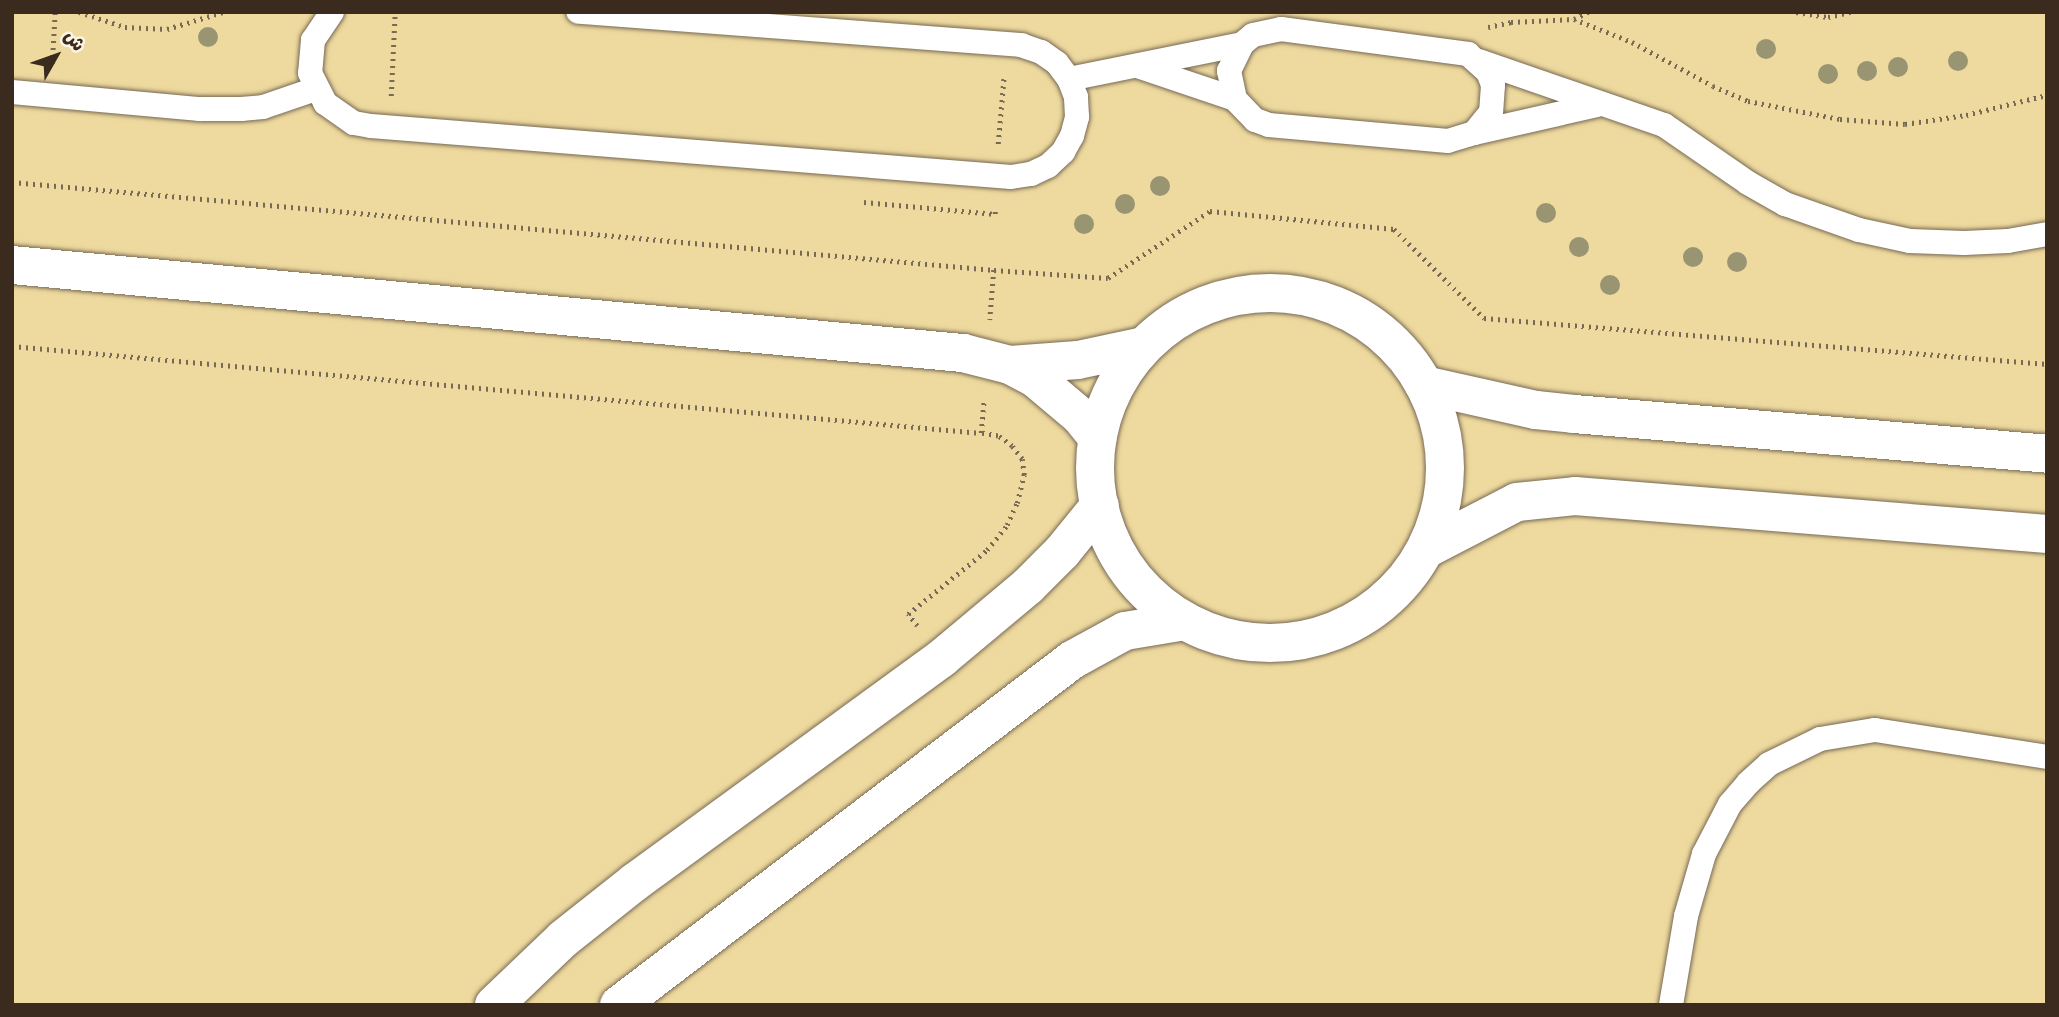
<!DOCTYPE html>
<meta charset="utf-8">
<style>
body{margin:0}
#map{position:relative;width:2059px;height:1017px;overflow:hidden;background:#e9deba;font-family:"Gochi Hand","Playpen Sans Arabic",sans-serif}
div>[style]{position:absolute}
.sand>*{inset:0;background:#eeda9e;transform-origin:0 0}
.path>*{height:4.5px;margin-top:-2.25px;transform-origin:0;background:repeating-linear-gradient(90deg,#786955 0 2px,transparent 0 7px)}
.roads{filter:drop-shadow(0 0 2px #786955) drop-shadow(0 0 2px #786955)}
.lane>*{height:24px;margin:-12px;padding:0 12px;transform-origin:12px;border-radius:12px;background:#fff}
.street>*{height:38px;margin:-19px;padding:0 19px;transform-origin:19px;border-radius:19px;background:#fff}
.street>.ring{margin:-19px;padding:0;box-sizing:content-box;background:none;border:38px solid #fff;border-radius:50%}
.trees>*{width:20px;height:20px;margin:-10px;border-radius:50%;background:#999573}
span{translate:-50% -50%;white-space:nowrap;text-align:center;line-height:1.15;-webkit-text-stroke:6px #fcf5e5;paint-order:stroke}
.frame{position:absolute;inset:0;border:14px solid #3b2a1e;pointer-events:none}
.north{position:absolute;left:21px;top:21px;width:70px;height:70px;-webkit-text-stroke:5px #fcf5e5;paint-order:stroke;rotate:50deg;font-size:19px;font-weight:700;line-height:28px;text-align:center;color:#3b2a1e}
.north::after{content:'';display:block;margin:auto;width:24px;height:32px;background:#3b2a1e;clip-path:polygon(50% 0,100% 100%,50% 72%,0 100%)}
</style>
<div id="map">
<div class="sand">
<div style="left:12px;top:12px;width:2035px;height:993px"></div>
</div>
<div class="path">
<div style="left:79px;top:12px;width:48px;rotate:18.1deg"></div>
<div style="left:125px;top:27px;width:42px;rotate:2.7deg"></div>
<div style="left:167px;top:29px;width:59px;rotate:-16.9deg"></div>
<div style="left:1574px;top:12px;width:7px;rotate:90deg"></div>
<div style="left:1574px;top:19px;width:16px;rotate:-27deg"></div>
<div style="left:1796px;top:12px;width:32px;rotate:9deg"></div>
<div style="left:1828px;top:17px;width:23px;rotate:-13deg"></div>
<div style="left:1488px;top:27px;width:24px;rotate:-12deg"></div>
<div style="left:1511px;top:22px;width:63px;rotate:-2.7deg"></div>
<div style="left:1574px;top:19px;width:62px;rotate:21.6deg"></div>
<div style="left:1632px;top:42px;width:92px;rotate:28.5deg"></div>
<div style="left:1713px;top:86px;width:38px;rotate:23deg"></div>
<div style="left:1748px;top:101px;width:94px;rotate:11.1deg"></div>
<div style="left:1840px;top:119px;width:65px;rotate:4.4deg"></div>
<div style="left:1905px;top:124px;width:62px;rotate:-8.4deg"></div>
<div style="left:1966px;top:115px;width:83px;rotate:-13.9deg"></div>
<div style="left:52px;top:64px;width:52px;rotate:-86.7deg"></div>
<div style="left:391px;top:96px;width:84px;rotate:-87.3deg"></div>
<div style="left:998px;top:144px;width:68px;rotate:-85deg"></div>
<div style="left:12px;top:182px;width:986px;rotate:5.12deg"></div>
<div style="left:994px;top:270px;width:50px;rotate:94.6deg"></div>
<div style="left:864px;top:202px;width:132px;rotate:5.2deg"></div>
<div style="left:995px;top:214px;width:5px;rotate:-90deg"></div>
<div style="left:994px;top:270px;width:114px;rotate:4deg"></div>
<div style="left:1108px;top:278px;width:122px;rotate:-33.3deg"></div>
<div style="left:1210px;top:211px;width:185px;rotate:5.6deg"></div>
<div style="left:1394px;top:229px;width:127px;rotate:44.7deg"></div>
<div style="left:1484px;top:318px;width:565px;rotate:4.67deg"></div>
<div style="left:12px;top:346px;width:973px;rotate:5.13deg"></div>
<div style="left:981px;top:433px;width:34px;rotate:-85deg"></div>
<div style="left:917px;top:626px;width:15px;rotate:-127deg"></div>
<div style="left:908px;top:614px;width:102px;rotate:-39deg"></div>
<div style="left:987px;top:550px;width:32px;rotate:-51deg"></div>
<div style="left:1007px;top:525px;width:24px;rotate:-66deg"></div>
<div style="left:1017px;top:503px;width:29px;rotate:-76deg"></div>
<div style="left:1024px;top:475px;width:16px;rotate:-97deg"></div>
<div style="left:1022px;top:459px;width:16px;rotate:-128deg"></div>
<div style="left:1012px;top:446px;width:17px;rotate:-144deg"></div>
<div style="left:998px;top:436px;width:17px;rotate:-170deg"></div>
</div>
<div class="roads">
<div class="lane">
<div style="left:332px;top:12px;width:34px;rotate:124deg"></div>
<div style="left:313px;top:40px;width:33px;rotate:95deg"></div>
<div style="left:310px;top:73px;width:34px;rotate:63deg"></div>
<div style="left:325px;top:103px;width:35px;rotate:35deg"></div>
<div style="left:354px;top:123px;width:17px;rotate:10deg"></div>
<div style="left:371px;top:126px;width:642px;rotate:4.56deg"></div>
<div style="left:1011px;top:177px;width:20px;rotate:-9deg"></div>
<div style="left:1031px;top:174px;width:19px;rotate:-25deg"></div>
<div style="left:1048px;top:166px;width:21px;rotate:-43deg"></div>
<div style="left:1063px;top:152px;width:18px;rotate:-61deg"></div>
<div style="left:1072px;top:136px;width:20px;rotate:-75deg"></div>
<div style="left:1077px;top:117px;width:20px;rotate:-93deg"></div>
<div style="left:1076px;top:97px;width:19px;rotate:-111deg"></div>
<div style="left:1069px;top:79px;width:20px;rotate:-127deg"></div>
<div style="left:1057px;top:63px;width:19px;rotate:-145deg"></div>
<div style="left:1041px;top:52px;width:21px;rotate:-161deg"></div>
<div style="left:1021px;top:45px;width:444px;rotate:-175.7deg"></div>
<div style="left:1281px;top:29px;width:189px;rotate:7.6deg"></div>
<div style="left:1468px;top:54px;width:27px;rotate:42deg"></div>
<div style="left:1488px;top:72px;width:14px;rotate:69deg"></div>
<div style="left:1493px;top:85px;width:27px;rotate:94deg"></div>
<div style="left:1491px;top:112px;width:27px;rotate:129deg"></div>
<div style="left:1474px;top:133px;width:27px;rotate:163deg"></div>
<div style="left:1448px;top:141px;width:180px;rotate:-174.9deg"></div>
<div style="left:1269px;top:125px;width:15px;rotate:-160deg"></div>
<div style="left:1255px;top:120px;width:29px;rotate:-134deg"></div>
<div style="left:1235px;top:99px;width:29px;rotate:-102deg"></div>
<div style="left:1229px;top:71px;width:30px;rotate:-64deg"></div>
<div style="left:1242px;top:44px;width:14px;rotate:-39deg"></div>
<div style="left:1253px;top:35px;width:29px;rotate:-12deg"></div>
<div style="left:1479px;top:61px;width:196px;rotate:19.1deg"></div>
<div style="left:1664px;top:125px;width:102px;rotate:34.6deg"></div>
<div style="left:1748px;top:183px;width:43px;rotate:29.6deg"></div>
<div style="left:1785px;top:204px;width:78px;rotate:19.4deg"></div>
<div style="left:1859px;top:230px;width:52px;rotate:12.2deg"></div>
<div style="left:1910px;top:241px;width:54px;rotate:2.1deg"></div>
<div style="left:1964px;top:243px;width:44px;rotate:-2.6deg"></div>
<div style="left:2008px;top:241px;width:40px;rotate:-10deg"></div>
<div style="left:1140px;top:67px;width:100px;rotate:18.6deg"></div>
<div style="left:1069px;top:79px;width:177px;rotate:-11.4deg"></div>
<div style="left:12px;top:92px;width:189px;rotate:5.2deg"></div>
<div style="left:200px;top:109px;width:41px"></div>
<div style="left:241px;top:109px;width:22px;rotate:-5deg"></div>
<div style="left:263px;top:107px;width:56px;rotate:-18.8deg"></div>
<div style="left:1474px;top:133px;width:126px;rotate:-12.8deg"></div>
<div style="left:1671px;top:1005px;width:90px;rotate:-80.4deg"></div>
<div style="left:1686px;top:916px;width:65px;rotate:-73.8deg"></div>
<div style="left:1704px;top:854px;width:56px;rotate:-62.5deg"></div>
<div style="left:1730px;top:804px;width:28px;rotate:-49deg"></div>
<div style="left:1748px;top:783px;width:28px;rotate:-42deg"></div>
<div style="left:1769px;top:764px;width:57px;rotate:-26.1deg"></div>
<div style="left:1820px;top:739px;width:56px;rotate:-9.3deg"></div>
<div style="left:1875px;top:730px;width:174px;rotate:8.9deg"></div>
</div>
<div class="street">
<div style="left:12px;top:265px;width:955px;rotate:5.29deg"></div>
<div style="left:963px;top:353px;width:49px;rotate:14.3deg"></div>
<div style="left:1010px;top:365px;width:30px;rotate:28deg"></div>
<div style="left:1036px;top:379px;width:57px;rotate:40.1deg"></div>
<div style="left:1080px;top:416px;width:28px;rotate:51deg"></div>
<div class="ring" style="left:1095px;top:293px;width:312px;height:312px"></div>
<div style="left:1010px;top:365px;width:68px;rotate:-4.2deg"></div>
<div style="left:1078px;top:360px;width:67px;rotate:-12deg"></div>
<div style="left:1424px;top:385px;width:115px;rotate:12.6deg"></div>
<div style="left:1536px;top:410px;width:38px;rotate:6deg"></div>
<div style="left:1574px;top:414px;width:475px;rotate:4.8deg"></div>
<div style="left:1426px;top:549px;width:102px;rotate:-27.3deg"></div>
<div style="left:1517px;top:502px;width:58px;rotate:-5.9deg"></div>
<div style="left:1575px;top:496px;width:474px;rotate:4.6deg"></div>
<div style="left:494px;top:1005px;width:95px;rotate:-43.7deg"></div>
<div style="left:563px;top:939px;width:92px;rotate:-38.4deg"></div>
<div style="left:635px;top:882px;width:380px;rotate:-36.1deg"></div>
<div style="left:942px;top:658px;width:112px;rotate:-39.9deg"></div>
<div style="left:1028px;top:586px;width:48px;rotate:-45deg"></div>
<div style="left:1062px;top:552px;width:60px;rotate:-51deg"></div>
<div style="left:619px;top:1005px;width:569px;rotate:-37.29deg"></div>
<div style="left:1072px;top:660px;width:60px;rotate:-28.7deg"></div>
<div style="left:1125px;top:631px;width:61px;rotate:-9.5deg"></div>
</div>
</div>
<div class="trees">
<div style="left:208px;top:37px"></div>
<div style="left:1766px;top:49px"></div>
<div style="left:1958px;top:61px"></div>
<div style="left:1898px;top:67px"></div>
<div style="left:1867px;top:71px"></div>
<div style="left:1828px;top:74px"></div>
<div style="left:1160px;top:186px"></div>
<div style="left:1125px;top:204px"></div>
<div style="left:1546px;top:213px"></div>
<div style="left:1084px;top:224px"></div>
<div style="left:1579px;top:247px"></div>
<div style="left:1693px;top:257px"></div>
<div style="left:1737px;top:262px"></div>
<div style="left:1610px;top:285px"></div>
</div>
<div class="frame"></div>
<div class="north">ش</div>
</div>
